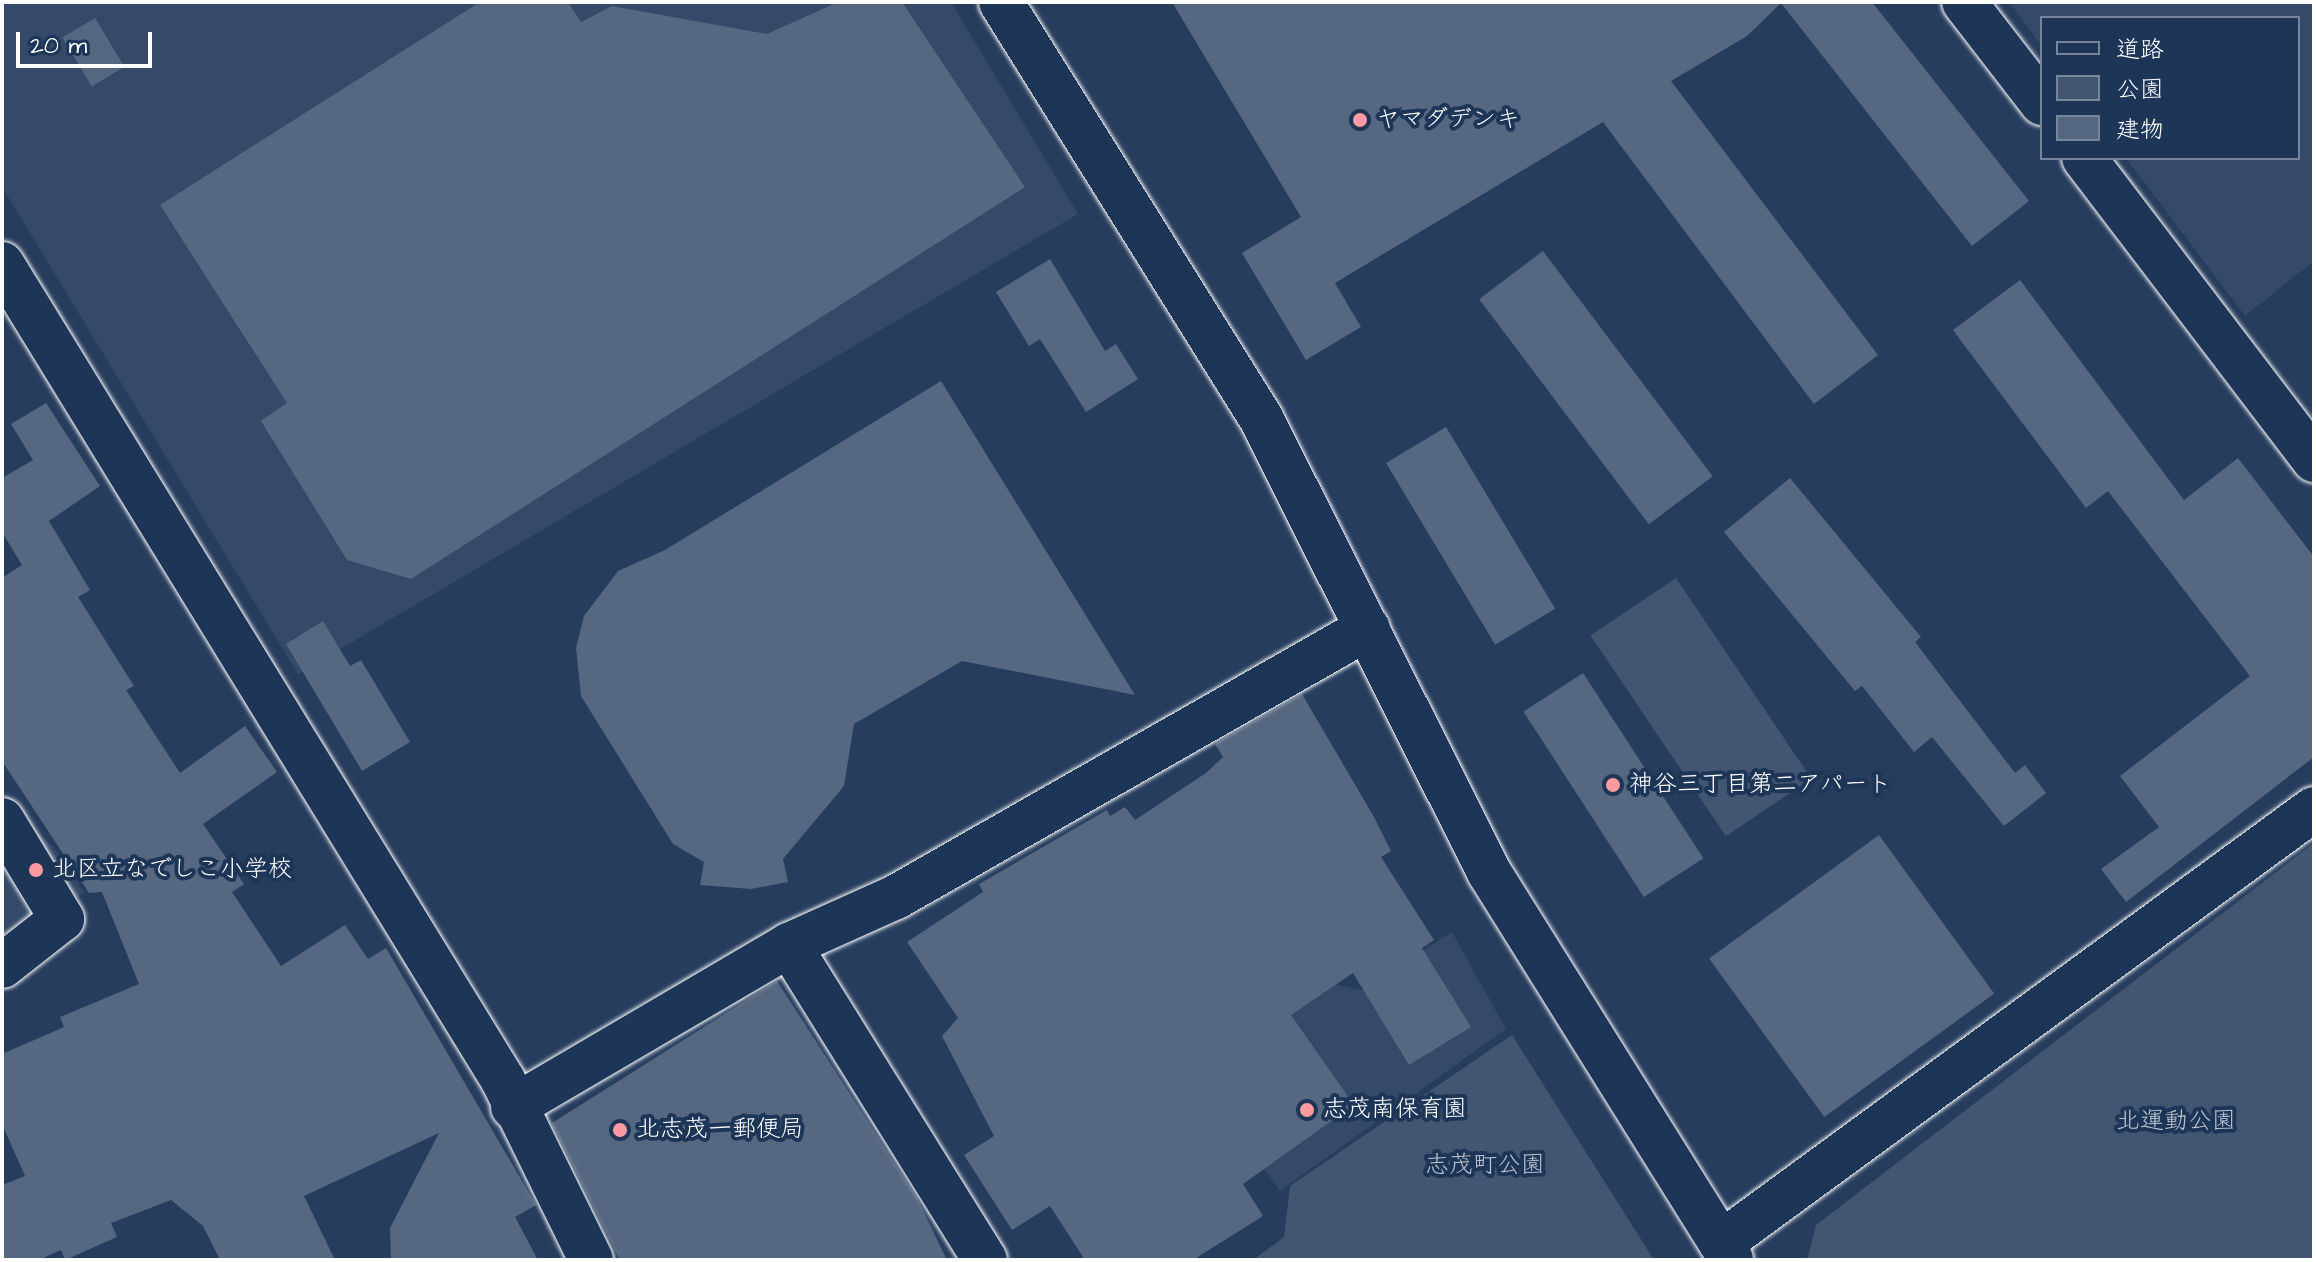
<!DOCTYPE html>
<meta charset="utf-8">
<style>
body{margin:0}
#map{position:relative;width:2316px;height:1262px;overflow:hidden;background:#263d5e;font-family:"Architects Daughter","Klee One",sans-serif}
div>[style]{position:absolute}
.built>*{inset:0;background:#344a68}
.green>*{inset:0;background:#425672;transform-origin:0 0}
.building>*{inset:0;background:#556781;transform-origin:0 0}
.roads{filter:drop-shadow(0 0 2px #fff) drop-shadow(0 0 2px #fff)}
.street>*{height:44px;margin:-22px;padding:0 22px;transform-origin:22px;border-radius:22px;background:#1d3557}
.secondary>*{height:44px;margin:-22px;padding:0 22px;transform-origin:22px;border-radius:22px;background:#1d3557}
.dots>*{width:22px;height:22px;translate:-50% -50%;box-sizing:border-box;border:4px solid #1d3557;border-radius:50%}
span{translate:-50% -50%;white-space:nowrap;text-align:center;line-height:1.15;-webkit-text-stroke:8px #1d3557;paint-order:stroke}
.poi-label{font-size:24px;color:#fff}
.left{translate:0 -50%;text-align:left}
.park-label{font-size:24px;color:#bdc4ce}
.frame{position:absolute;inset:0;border:4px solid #fff;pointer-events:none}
.legend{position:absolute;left:2040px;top:16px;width:260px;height:144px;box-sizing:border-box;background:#1d3557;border:2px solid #77869a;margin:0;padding:10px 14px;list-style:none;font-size:24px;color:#fff}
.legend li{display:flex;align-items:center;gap:16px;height:40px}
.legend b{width:40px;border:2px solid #77869a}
.scale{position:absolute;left:16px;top:32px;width:136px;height:36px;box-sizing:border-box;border:4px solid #fff;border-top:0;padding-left:10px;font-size:24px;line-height:28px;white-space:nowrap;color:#fff;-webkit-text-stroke:6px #1d3557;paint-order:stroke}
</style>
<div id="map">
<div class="built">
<div style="clip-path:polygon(2px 2px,951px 2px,1078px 214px,298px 674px,2px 187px)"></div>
<div style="clip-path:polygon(2009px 2px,2314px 2px,2314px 261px,2245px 316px,2126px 158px,2298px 158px,2298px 18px,2042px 18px,2042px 46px)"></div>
<div style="clip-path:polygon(2px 798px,55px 849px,84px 892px,2px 954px)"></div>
<div style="clip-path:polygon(1452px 932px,1506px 1029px,1280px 1191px,1154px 1015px,1318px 981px,1362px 990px)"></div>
</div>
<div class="green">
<div style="left:1676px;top:578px;width:242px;height:103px;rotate:56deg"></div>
<div style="clip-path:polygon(2314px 843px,2314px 1260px,1807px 1260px,1816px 1225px)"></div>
<div style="clip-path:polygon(1512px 1035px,1654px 1260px,1253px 1260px,1284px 1237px,1290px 1186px)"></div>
</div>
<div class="building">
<div style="clip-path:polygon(480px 2px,568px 2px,581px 22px,612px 6px,767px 34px,838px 2px,902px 2px,1025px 187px,411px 579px,347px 560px,261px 421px,287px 403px,160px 205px)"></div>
<div style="clip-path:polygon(1172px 2px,1872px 2px,2029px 201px,1972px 246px,1781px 3px,1747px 36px,1671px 81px,1878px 355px,1814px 404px,1603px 122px,1335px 283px,1361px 327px,1306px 360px,1242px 253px,1301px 217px)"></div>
<div style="left:95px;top:18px;width:57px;height:38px;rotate:59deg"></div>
<div style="left:1543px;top:251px;width:282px;height:80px;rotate:53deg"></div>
<div style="clip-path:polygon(1050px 259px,1105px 351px,1116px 344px,1138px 379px,1086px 412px,1040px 339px,1029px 346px,996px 292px)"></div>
<div style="clip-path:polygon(2020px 280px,2184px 500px,2238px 458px,2314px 557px,2314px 757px,2126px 902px,2101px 869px,2159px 827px,2120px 776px,2250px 676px,2108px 491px,2086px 508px,1953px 330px)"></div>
<div style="clip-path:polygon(941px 381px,1135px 695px,962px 661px,854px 724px,844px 786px,783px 859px,788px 882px,751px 889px,700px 885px,704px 862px,673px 844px,581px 696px,576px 648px,584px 616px,618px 571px,665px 550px)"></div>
<div style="clip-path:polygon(46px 403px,100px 486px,49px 521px,90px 590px,78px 597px,134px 686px,126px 690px,180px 773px,245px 726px,277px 772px,203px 824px,244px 884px,232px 892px,281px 966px,345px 925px,368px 959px,386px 948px,536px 1205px,515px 1217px,538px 1260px,391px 1260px,390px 1228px,439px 1133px,304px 1196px,335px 1260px,220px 1260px,203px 1226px,171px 1200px,111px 1223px,117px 1237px,65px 1260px,61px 1250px,38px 1260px,2px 1260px,2px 1185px,25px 1176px,2px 1124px,2px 1054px,64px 1027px,60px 1017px,139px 984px,102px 892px,89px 893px,2px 761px,2px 578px,22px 565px,2px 532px,2px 478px,33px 460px,11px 424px)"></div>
<div style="left:1446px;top:427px;width:212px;height:70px;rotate:59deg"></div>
<div style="clip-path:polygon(1790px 478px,1921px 637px,1915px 642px,2015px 773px,2025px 765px,2046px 793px,2004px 826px,1932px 737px,1914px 752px,1862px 686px,1855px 691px,1724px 532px)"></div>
<div style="clip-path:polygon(323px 621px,350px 666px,361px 660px,410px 742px,362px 771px,286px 644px)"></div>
<div style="left:1583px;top:673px;width:221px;height:71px;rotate:57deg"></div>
<div style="clip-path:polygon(1302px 694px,1374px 817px,1391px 851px,1381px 857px,1434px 940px,1422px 948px,1471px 1027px,1409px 1065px,1353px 973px,1291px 1015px,1354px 1105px,1243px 1184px,1263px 1216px,1193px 1260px,1085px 1260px,1050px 1206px,1012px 1230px,964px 1155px,994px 1136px,942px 1036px,958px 1018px,907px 942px,983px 892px,979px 884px,1107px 810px,1110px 816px,1125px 807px,1135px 820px,1206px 773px,1223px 757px,1215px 744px)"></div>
<div style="left:1879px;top:835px;width:196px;height:210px;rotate:54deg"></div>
<div style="clip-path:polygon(777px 981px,917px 1198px,947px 1260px,620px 1260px,552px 1123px)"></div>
</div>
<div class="roads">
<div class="street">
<div style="left:2px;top:264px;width:958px;rotate:58.45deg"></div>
<div style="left:503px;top:1080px;width:200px;rotate:63.9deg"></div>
<div style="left:2px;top:820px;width:116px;rotate:58.8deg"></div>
<div style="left:62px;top:919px;width:76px;rotate:141.9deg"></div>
<div style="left:789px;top:945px;width:371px;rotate:58.1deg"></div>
<div style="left:513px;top:1107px;width:320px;rotate:-30.4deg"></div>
<div style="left:789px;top:945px;width:117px;rotate:-24.2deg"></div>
<div style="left:896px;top:897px;width:543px;rotate:-29.68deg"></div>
<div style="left:1721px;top:1243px;width:735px;rotate:-36.2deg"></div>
</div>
<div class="secondary">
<div style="left:1001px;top:2px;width:491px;rotate:58deg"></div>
<div style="left:1261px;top:418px;width:508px;rotate:63.33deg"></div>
<div style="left:1489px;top:872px;width:457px;rotate:58deg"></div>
<div style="left:1964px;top:2px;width:128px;rotate:52.3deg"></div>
<div style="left:2084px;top:158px;width:380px;rotate:52.7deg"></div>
</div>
</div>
<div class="dots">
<div style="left:1360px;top:120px;background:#ff9aa2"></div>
<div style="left:1613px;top:785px;background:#ff9aa2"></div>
<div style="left:36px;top:870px;background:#ff9aa2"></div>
<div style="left:1307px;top:1110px;background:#ff9aa2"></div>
<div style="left:620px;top:1130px;background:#ff9aa2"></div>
</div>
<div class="poi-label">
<span class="left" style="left:1376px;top:120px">ヤマダデンキ</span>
<span class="left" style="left:1629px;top:785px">神谷三丁目第二アパート</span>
<span class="left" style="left:52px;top:870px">北区立なでしこ小学校</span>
<span class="left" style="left:1323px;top:1110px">志茂南保育園</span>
<span class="left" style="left:636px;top:1130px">北志茂一郵便局</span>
</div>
<div class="park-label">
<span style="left:2176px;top:1122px">北運動公園</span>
<span style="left:1485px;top:1166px">志茂町公園</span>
</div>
<div class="frame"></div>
<ul class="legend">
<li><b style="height:10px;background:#1d3557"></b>道路</li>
<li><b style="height:22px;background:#425672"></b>公園</li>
<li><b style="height:22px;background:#556781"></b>建物</li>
</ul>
<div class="scale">20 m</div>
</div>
